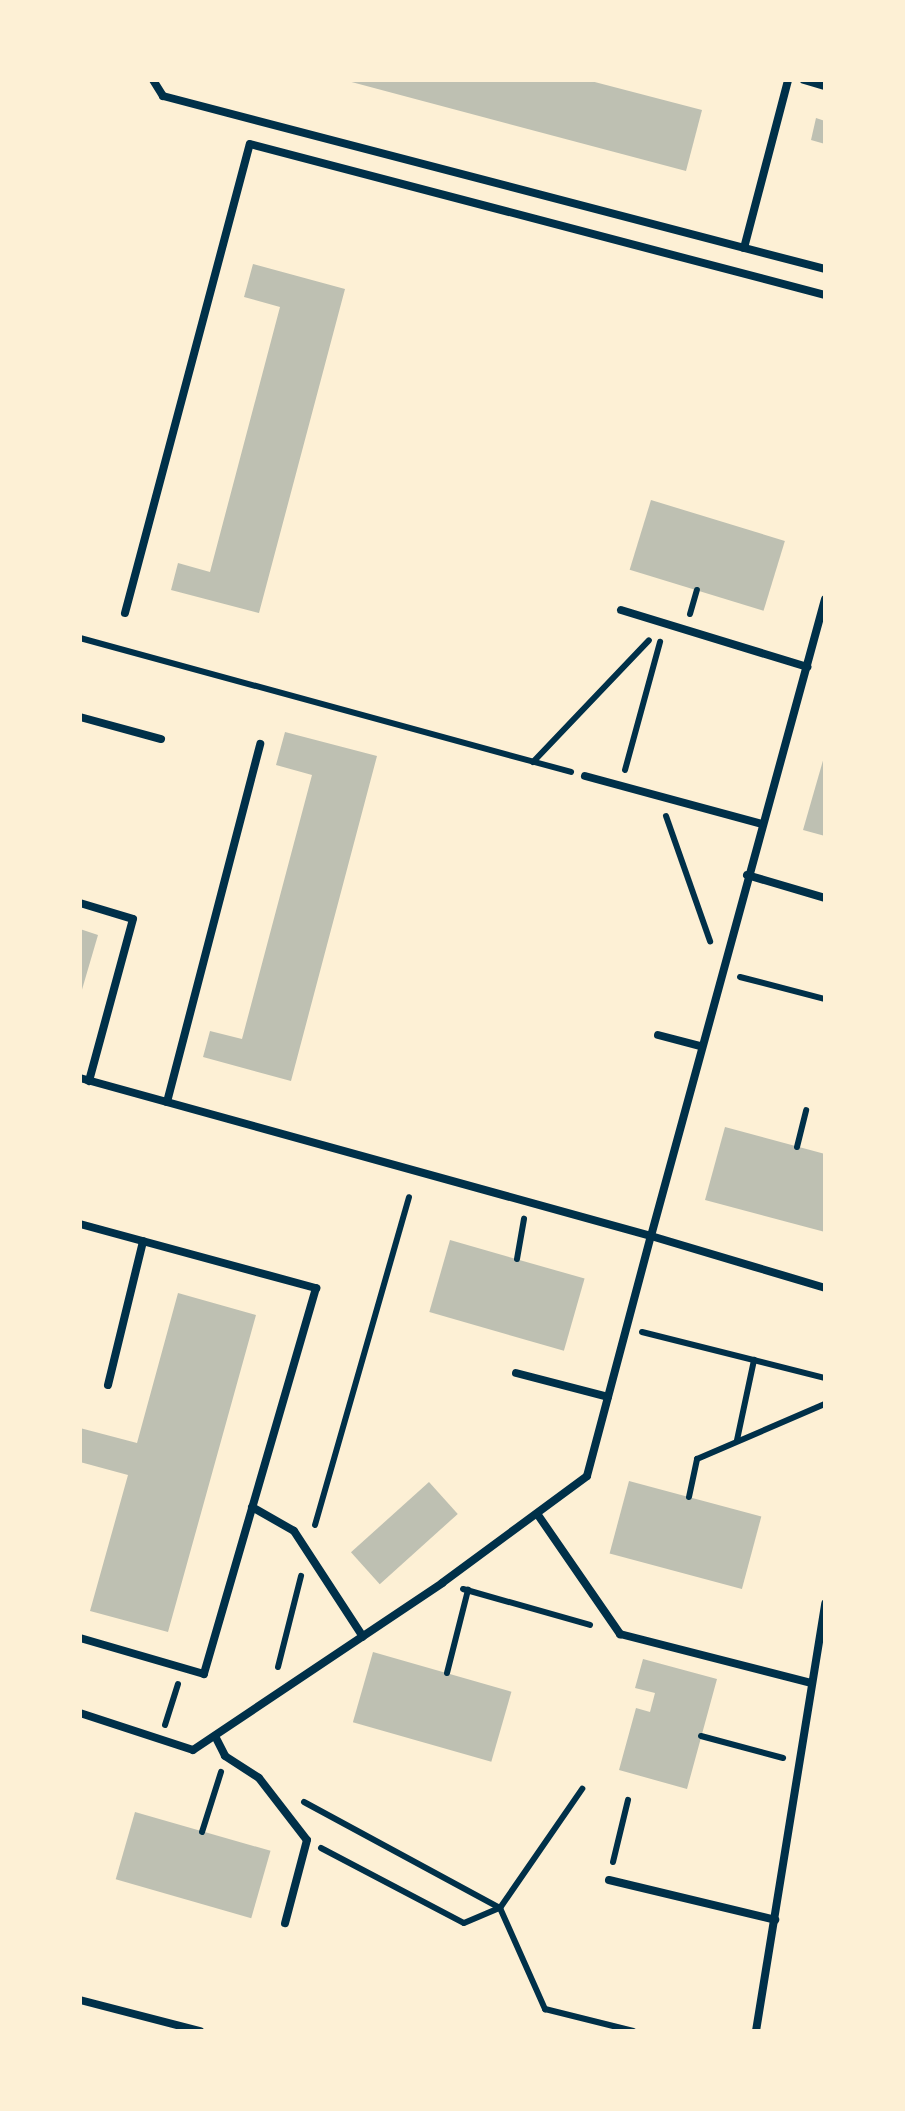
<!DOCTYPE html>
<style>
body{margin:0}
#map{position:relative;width:905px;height:2111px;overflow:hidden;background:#fdf0d5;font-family:Inter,sans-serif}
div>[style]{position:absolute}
.building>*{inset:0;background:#bec0b2;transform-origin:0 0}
.path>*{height:6px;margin:-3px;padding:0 3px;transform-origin:3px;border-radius:3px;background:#003049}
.service>*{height:8px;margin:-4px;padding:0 4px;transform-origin:4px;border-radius:4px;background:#003049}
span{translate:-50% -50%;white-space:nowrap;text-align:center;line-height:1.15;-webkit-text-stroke:9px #fdf0d5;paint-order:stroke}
.frame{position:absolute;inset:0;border:82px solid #fdf0d5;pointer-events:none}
</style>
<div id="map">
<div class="building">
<div style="clip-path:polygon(344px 80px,587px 80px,702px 110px,686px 171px)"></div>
<div style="clip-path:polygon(816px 118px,825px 121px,825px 144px,811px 140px)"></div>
<div style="clip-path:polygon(253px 264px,345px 289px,259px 613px,171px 590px,178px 563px,210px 572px,280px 307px,244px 297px)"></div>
<div style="left:651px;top:500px;width:140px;height:73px;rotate:17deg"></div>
<div style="clip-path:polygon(285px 732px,377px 756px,291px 1081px,203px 1057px,210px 1031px,242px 1039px,312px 775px,276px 765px)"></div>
<div style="clip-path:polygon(824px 757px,825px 757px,825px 836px,803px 830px)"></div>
<div style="clip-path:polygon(80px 929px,98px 935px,81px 993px,80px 993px)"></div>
<div style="clip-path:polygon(725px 1127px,825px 1154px,825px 1232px,705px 1200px)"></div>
<div style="left:450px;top:1240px;width:140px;height:75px;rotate:16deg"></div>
<div style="clip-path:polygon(178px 1293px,256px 1315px,168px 1632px,90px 1611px,128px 1475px,80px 1462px,80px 1428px,137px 1443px)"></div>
<div style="left:629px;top:1481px;width:137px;height:75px;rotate:15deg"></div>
<div style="left:429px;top:1482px;width:43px;height:105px;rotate:48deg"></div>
<div style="left:373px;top:1652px;width:144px;height:73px;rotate:16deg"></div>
<div style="clip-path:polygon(643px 1659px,717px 1679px,687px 1789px,619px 1770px,636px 1708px,650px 1712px,655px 1693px,635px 1688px)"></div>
<div style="left:135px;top:1812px;width:141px;height:70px;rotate:16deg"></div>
</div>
<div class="path">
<div style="left:690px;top:614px;width:25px;rotate:-74deg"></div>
<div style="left:80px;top:638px;width:509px;rotate:15.26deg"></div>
<div style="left:533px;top:762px;width:168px;rotate:-46.4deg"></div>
<div style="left:625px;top:770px;width:133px;rotate:-74.7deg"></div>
<div style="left:666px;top:816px;width:133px;rotate:70.6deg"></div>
<div style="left:740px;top:977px;width:88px;rotate:14.5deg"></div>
<div style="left:797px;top:1147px;width:38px;rotate:-76deg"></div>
<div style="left:517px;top:1259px;width:41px;rotate:-80.1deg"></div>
<div style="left:642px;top:1332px;width:189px;rotate:14.1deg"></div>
<div style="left:737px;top:1440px;width:82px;rotate:-78deg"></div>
<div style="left:689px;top:1497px;width:39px;rotate:-78deg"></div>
<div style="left:697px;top:1459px;width:139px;rotate:-23.3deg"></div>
<div style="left:315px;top:1525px;width:341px;rotate:-74deg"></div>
<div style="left:463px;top:1589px;width:132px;rotate:15.8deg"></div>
<div style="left:278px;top:1667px;width:94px;rotate:-75.8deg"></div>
<div style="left:447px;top:1673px;width:86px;rotate:-75.8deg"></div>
<div style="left:165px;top:1725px;width:43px;rotate:-72.4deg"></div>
<div style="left:701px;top:1736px;width:85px;rotate:15deg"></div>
<div style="left:304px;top:1802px;width:223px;rotate:28.4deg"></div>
<div style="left:500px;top:1908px;width:111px;rotate:66deg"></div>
<div style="left:545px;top:2009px;width:91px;rotate:14deg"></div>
<div style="left:202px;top:1832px;width:63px;rotate:-72.4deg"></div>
<div style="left:321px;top:1848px;width:161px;rotate:27.7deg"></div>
<div style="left:464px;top:1923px;width:39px;rotate:-23deg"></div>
<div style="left:500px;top:1908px;width:145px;rotate:-55.4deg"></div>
<div style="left:613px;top:1862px;width:64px;rotate:-76.4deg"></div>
</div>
<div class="service">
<div style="left:153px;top:80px;width:19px;rotate:58deg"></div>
<div style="left:163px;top:96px;width:684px;rotate:14.65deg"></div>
<div style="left:804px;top:80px;width:22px;rotate:16deg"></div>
<div style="left:744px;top:248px;width:174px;rotate:-75.3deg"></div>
<div style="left:621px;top:610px;width:195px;rotate:17deg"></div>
<div style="left:125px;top:613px;width:485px;rotate:-75.1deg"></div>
<div style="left:250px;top:144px;width:594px;rotate:14.71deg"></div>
<div style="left:80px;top:717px;width:84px;rotate:15.2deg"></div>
<div style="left:585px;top:776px;width:183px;rotate:15.2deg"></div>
<div style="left:747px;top:875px;width:81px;rotate:16.4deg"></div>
<div style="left:80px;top:903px;width:55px;rotate:16.8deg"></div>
<div style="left:133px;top:919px;width:168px;rotate:105.2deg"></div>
<div style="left:658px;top:1035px;width:43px;rotate:14.7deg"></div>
<div style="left:80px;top:1078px;width:592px;rotate:15.47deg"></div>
<div style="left:651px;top:1236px;width:660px;rotate:-74.72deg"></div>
<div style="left:167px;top:1102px;width:370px;rotate:-75.4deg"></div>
<div style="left:80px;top:1224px;width:245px;rotate:15.2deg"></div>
<div style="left:316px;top:1288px;width:402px;rotate:106.2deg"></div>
<div style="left:204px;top:1674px;width:129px;rotate:-163.8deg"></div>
<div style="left:516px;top:1373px;width:95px;rotate:14.6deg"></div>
<div style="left:108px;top:1385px;width:148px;rotate:-76.3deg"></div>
<div style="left:252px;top:1507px;width:48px;rotate:29.7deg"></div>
<div style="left:294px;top:1531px;width:126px;rotate:56.9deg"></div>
<div style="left:538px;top:1515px;width:145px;rotate:55.4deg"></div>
<div style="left:620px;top:1634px;width:197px;rotate:14.4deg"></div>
<div style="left:80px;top:1713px;width:119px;rotate:18.1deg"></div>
<div style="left:193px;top:1750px;width:300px;rotate:-33.8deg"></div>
<div style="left:442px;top:1583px;width:180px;rotate:-36.4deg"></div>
<div style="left:587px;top:1476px;width:248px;rotate:-75.1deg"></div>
<div style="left:651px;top:1236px;width:182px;rotate:16.6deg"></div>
<div style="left:215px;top:1736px;width:22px;rotate:63deg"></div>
<div style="left:225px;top:1756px;width:40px;rotate:32.9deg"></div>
<div style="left:259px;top:1778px;width:78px;rotate:52.3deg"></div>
<div style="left:307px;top:1840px;width:86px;rotate:104.8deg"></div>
<div style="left:609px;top:1880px;width:171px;rotate:13.5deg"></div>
<div style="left:80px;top:2000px;width:124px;rotate:14.5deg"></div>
<div style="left:756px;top:2031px;width:433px;rotate:-80.8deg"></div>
</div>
<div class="frame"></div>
</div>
